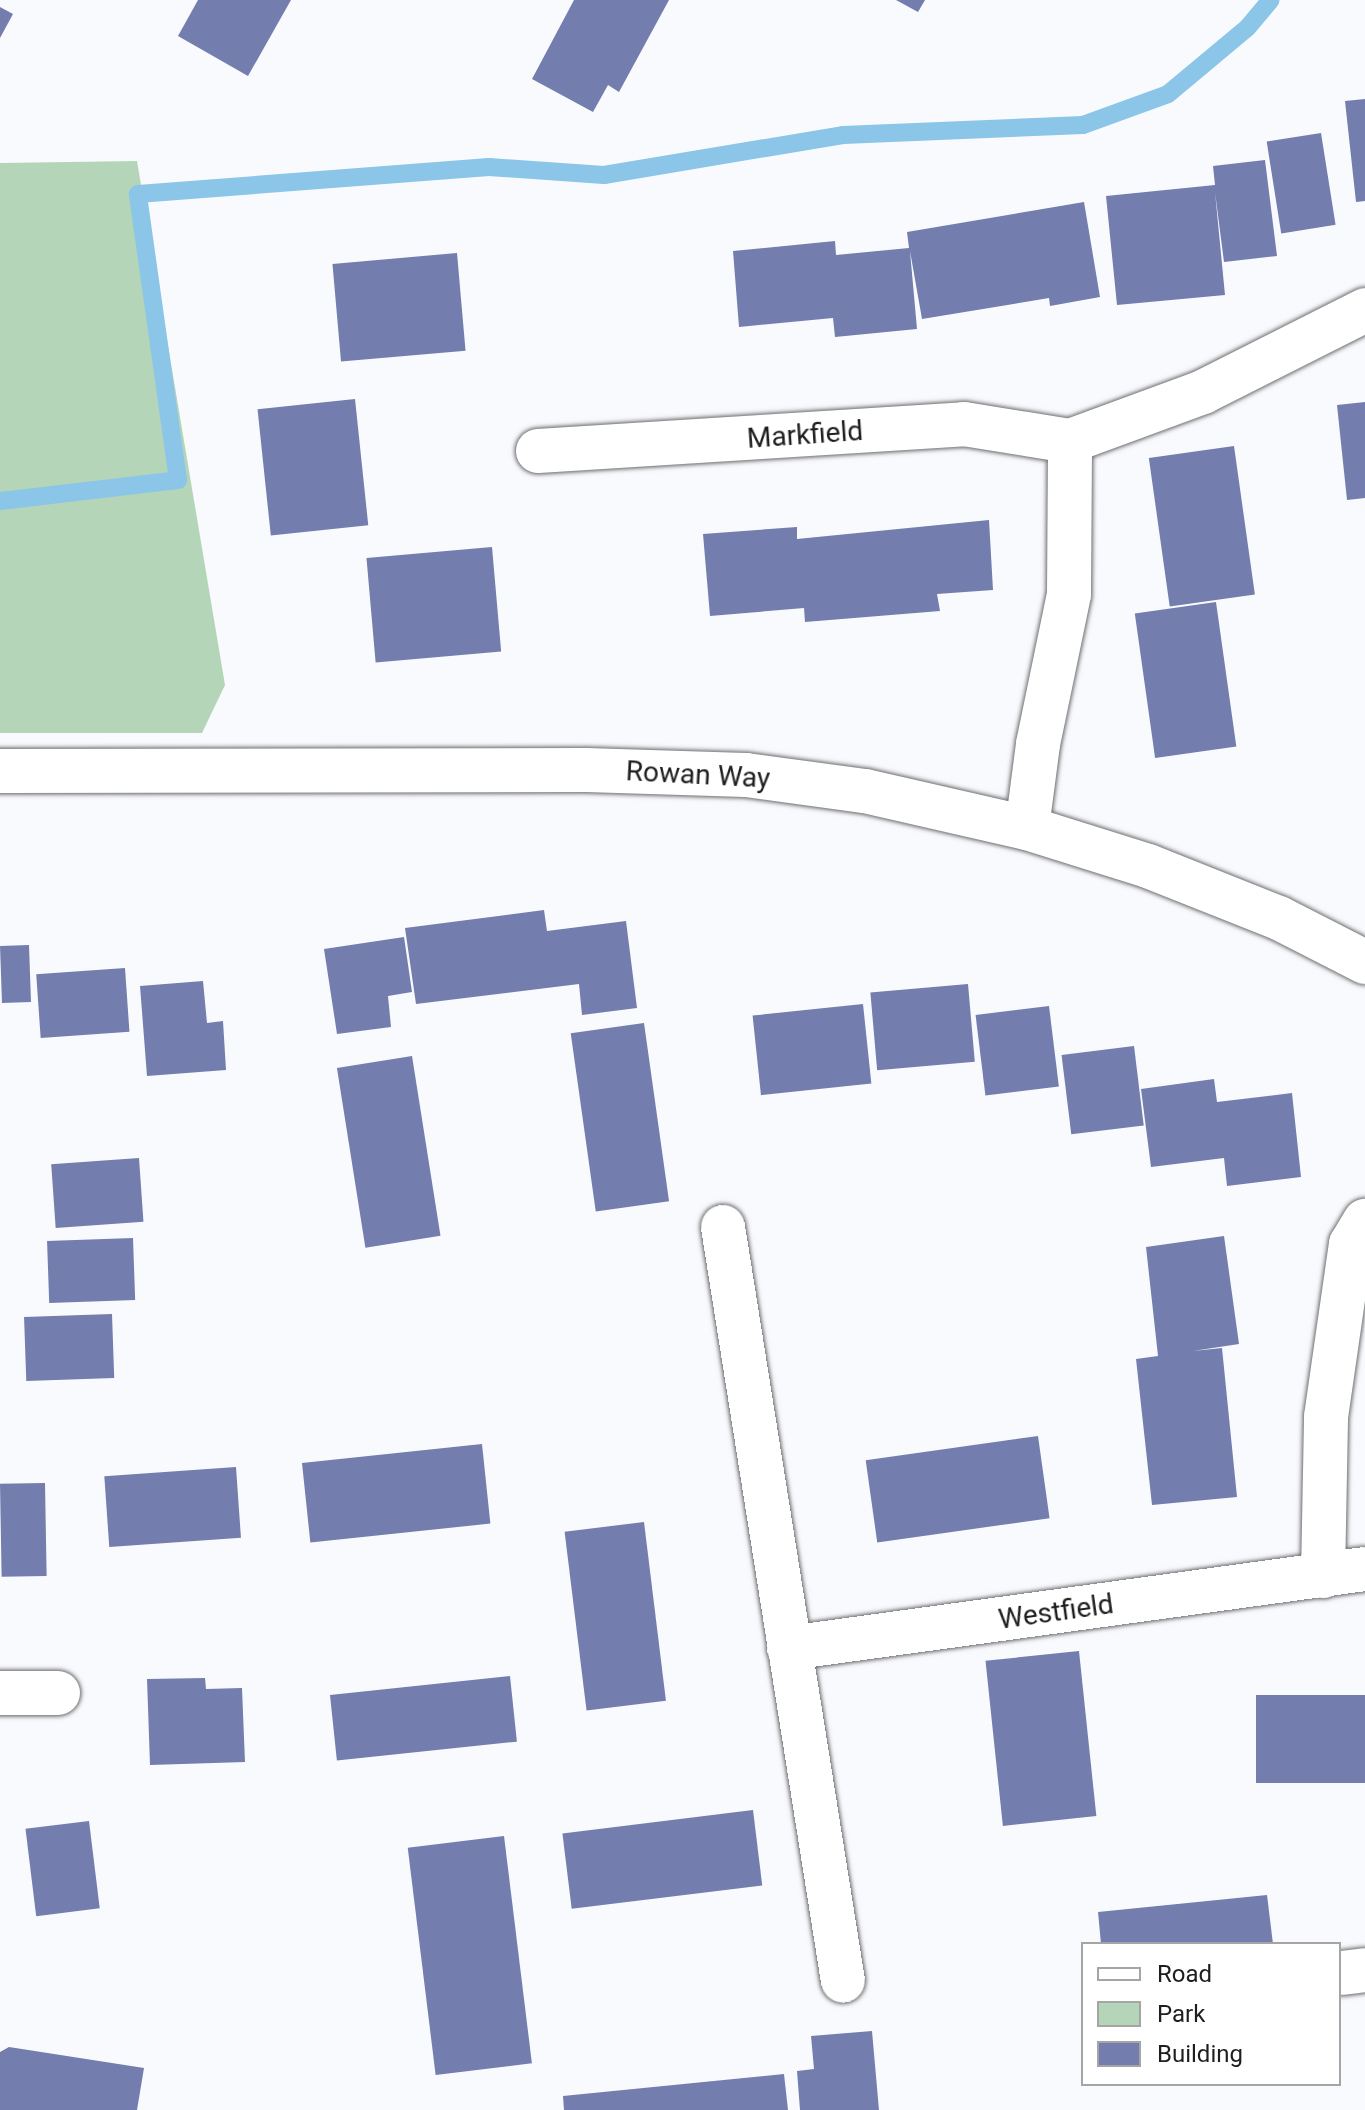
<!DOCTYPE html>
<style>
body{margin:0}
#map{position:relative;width:1365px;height:2110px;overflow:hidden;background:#f9fafd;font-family:Roboto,sans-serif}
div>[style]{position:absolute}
.green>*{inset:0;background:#b5d5b9}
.stream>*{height:18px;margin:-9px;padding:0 9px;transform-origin:9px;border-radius:9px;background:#8bc5e7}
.building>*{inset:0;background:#737dae;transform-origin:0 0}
.roads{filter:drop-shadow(0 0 2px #6e6f71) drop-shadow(0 0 2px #6e6f71)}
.minor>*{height:44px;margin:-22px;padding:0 22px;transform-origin:22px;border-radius:22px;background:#fff}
.tertiary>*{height:44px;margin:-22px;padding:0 22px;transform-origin:22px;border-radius:22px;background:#fff}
span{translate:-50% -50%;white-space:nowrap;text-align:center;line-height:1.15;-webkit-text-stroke:6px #fff;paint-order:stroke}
.street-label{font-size:28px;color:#1e1e1f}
.legend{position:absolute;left:1081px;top:1942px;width:260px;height:144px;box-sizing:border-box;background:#fff;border:2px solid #a5a5a5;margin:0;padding:10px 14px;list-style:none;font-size:24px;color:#1e1e1f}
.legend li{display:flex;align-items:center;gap:16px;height:40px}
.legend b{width:40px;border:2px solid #a5a5a5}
</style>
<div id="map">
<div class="green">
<div style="clip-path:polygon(137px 161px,225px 685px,202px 733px,0 733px,0 163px)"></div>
</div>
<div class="stream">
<div style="left:0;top:501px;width:179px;rotate:-6.7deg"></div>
<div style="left:178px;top:480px;width:289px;rotate:-98deg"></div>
<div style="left:138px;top:194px;width:352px;rotate:-4.4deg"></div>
<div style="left:489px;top:167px;width:115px;rotate:4deg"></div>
<div style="left:604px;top:175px;width:242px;rotate:-9.5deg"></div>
<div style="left:843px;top:135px;width:240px;rotate:-2.4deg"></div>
<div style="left:1083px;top:125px;width:90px;rotate:-20deg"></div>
<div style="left:1168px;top:94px;width:104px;rotate:-39.9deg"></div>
<div style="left:1248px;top:27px;width:35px;rotate:-50deg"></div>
</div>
<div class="building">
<div style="clip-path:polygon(198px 0,291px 0,248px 76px,178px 36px)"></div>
<div style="clip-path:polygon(574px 0,669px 0,619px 92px,608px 85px,593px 112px,532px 79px)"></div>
<div style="clip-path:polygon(896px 0,925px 0,918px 12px)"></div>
<div style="clip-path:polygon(0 7px,13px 14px,0 38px)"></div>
<div style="clip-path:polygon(1365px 99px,1365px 201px,1356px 202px,1345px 101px)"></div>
<div style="left:1321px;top:133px;width:93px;height:55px;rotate:81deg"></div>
<div style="clip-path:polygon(1265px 160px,1277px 256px,1224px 262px,1215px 192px,1225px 295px,1117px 305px,1106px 196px,1215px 185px,1213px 166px)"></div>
<div style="clip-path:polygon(1084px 202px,1100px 297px,1050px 306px,1049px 298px,922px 319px,910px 251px,917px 329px,835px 337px,833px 318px,739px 327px,733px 251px,835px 241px,836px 255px,909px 248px,907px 232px)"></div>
<div style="left:457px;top:253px;width:98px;height:125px;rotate:85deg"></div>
<div style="left:355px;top:399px;width:127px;height:98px;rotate:84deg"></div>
<div style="clip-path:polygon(1365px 402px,1365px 498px,1347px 500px,1337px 405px)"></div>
<div style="left:1234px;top:446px;width:150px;height:86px;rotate:82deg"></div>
<div style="clip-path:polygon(989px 520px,993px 590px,937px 594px,940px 611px,805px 622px,804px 608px,710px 616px,703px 534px,797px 527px,797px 539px)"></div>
<div style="left:492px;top:547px;width:105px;height:126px;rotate:85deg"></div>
<div style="left:1216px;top:602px;width:146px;height:82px;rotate:82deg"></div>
<div style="clip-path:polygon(544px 910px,547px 931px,626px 921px,637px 1008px,582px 1015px,579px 984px,416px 1004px,405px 928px)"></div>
<div style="clip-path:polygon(404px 937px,412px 992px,388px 996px,391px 1027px,337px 1034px,324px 949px)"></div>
<div style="left:29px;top:945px;width:57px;height:29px;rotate:88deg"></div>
<div style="left:125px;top:968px;width:64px;height:89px;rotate:86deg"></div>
<div style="clip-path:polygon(203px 981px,207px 1023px,223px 1021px,226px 1070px,147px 1076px,140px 986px)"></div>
<div style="left:968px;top:984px;width:78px;height:98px;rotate:85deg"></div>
<div style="left:863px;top:1004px;width:80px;height:111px;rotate:84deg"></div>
<div style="left:1049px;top:1006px;width:81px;height:74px;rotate:83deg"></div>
<div style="left:644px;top:1023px;width:180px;height:74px;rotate:82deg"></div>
<div style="left:1134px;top:1046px;width:80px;height:73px;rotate:83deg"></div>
<div style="left:412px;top:1056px;width:182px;height:76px;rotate:81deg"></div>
<div style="clip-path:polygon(1214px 1079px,1217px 1102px,1292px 1093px,1301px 1177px,1227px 1186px,1224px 1158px,1151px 1167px,1141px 1089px)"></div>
<div style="left:139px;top:1158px;width:64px;height:88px;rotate:86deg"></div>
<div style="clip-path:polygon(1224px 1236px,1239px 1344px,1193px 1351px,1222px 1348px,1237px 1497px,1152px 1505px,1136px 1359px,1158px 1356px,1146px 1247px)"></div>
<div style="left:133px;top:1238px;width:62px;height:86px;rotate:88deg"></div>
<div style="left:112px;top:1314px;width:64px;height:88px;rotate:88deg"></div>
<div style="left:1038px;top:1436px;width:83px;height:174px;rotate:82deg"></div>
<div style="left:482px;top:1444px;width:80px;height:181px;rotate:84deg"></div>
<div style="left:236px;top:1467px;width:71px;height:132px;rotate:86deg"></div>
<div style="left:45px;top:1483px;width:93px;height:45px;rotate:89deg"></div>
<div style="left:644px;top:1522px;width:180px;height:80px;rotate:83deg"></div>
<div style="left:1079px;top:1651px;width:166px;height:94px;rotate:84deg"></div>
<div style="left:510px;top:1676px;width:66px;height:181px;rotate:84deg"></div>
<div style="clip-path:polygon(205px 1678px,206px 1689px,242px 1688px,245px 1762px,150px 1765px,147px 1679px)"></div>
<div style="left:1365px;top:1695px;width:88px;height:109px;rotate:90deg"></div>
<div style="left:753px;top:1810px;width:76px;height:192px;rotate:83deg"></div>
<div style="left:89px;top:1821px;width:88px;height:64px;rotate:83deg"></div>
<div style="left:504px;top:1836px;width:229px;height:97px;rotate:83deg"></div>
<div style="clip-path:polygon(1267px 1895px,1273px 1944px,1101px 1944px,1098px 1912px)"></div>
<div style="clip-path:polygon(872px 2031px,879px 2110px,800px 2110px,797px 2071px,814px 2069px,811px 2036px)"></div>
<div style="clip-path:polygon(9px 2047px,144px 2068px,137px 2110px,0 2110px,0 2052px)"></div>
<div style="clip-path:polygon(784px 2074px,788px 2110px,564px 2110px,563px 2096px)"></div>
</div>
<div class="roads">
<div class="minor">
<div style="left:538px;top:451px;width:427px;rotate:-3.6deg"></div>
<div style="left:964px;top:424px;width:107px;rotate:9.1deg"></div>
<div style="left:1070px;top:441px;width:142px;rotate:-20.2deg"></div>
<div style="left:1203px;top:392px;width:182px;rotate:-26.8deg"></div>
<div style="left:1027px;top:828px;width:85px;rotate:-82.5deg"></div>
<div style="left:1038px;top:744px;width:153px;rotate:-78.3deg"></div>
<div style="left:1069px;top:594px;width:153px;rotate:-89.6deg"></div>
<div style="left:723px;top:1227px;width:763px;rotate:80.96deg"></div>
<div style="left:1323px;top:1576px;width:159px;rotate:-88.9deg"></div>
<div style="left:1326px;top:1417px;width:175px;rotate:-81.8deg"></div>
<div style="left:1351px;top:1244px;width:27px;rotate:-59deg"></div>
<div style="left:789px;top:1648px;width:581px;rotate:-7.81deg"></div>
<div style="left:0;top:1693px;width:58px"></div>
<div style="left:1342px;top:1973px;width:23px;rotate:-7deg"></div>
</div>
<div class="tertiary">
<div style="left:0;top:771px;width:586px;rotate:-0.1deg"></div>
<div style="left:586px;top:770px;width:160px;rotate:1.8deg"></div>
<div style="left:746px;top:775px;width:120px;rotate:7.7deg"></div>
<div style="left:865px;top:791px;width:166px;rotate:12.9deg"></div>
<div style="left:1027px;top:828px;width:127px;rotate:17.4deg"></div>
<div style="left:1148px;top:866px;width:141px;rotate:21.7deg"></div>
<div style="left:1279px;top:918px;width:97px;rotate:27.1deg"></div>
</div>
</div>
<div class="street-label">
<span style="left:805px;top:435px;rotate:-4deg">Markfield</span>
<span style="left:698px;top:775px;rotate:3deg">Rowan Way</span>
<span style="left:1056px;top:1612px;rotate:-8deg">Westfield</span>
</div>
<ul class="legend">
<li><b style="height:10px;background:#fff"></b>Road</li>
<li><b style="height:22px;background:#b5d5b9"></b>Park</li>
<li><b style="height:22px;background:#737dae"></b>Building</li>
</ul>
</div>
